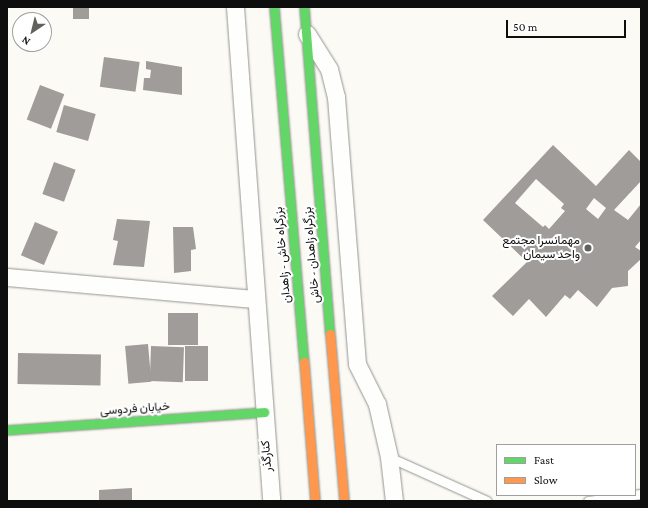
<!DOCTYPE html>
<meta charset="utf-8">
<style>
body{margin:0}
#map{position:relative;width:648px;height:508px;overflow:hidden;background:#fbfaf4;font-family:"Crimson Pro",Vazirmatn,serif}
div>[style]{position:absolute}
.building>*{inset:0;background:#9f9c99;transform-origin:0 0}
.roads{filter:drop-shadow(0 0 1px #959492) drop-shadow(0 0 1px #959492)}
.lane>*{height:9px;margin:-4.5px;padding:0 4.5px;transform-origin:4.5px;border-radius:4.5px;background:#fefefd}
.street>*{height:17px;margin:-8.5px;padding:0 8.5px;transform-origin:8.5px;border-radius:8.5px;background:#fefefd}
.fast>*{height:9px;margin:-4.5px;padding:0 4.5px;transform-origin:4.5px;border-radius:4.5px;background:#63d668}
.slow>*{height:9px;margin:-4.5px;padding:0 4.5px;transform-origin:4.5px;border-radius:4.5px;background:#ff974d}
.dots>*{width:11px;height:11px;translate:-50% -50%;box-sizing:border-box;border:2px solid #fff;border-radius:50%}
span{translate:-50% -50%;white-space:nowrap;text-align:center;line-height:1.15;-webkit-text-stroke:4px #fff;paint-order:stroke}
.poi-label{font-size:12px;color:#0e0e0e}
.right{translate:-100% -50%;text-align:right}
.street-label{font-size:12px;color:#0e0e0e}
.frame{position:absolute;inset:0;border:8px solid #0e0e0e;pointer-events:none}
.legend{position:absolute;left:496px;top:444px;width:140px;height:52px;box-sizing:border-box;background:#fff;border:1px solid #9f9f9f;margin:0;padding:5px 7px;list-style:none;font-size:12px;color:#0e0e0e}
.legend li{display:flex;align-items:center;gap:8px;height:20px}
.legend b{width:20px;border:1px solid #9f9f9f}
.north{position:absolute;left:12px;top:12px;width:40px;height:40px;box-sizing:border-box;background:#fff;border:1px solid #9f9f9f;border-radius:50%;rotate:215deg;font-size:11px;font-weight:700;line-height:16px;text-align:center;color:#0e0e0e}
.north::after{content:'';display:block;margin:auto;width:14px;height:18px;background:#61615e;clip-path:polygon(50% 0,100% 100%,50% 72%,0 100%)}
.scale{position:absolute;left:506px;top:20px;width:120px;height:18px;box-sizing:border-box;border:2px solid #0e0e0e;border-top:0;padding-left:5px;font-size:12px;line-height:14px;white-space:nowrap;color:#0e0e0e;-webkit-text-stroke:3px #fff;paint-order:stroke}
</style>
<div id="map">
<div class="building">
<div style="left:73px;top:7px;width:16px;height:12px"></div>
<div style="left:104px;top:57px;width:36px;height:30px;rotate:8deg"></div>
<div style="clip-path:polygon(146px 61px,182px 67px,182px 95px,143px 90px,144px 78px,150px 78px,151px 70px,146px 69px)"></div>
<div style="left:40px;top:85px;width:26px;height:37px;rotate:21deg"></div>
<div style="left:64px;top:105px;width:33px;height:28px;rotate:16deg"></div>
<div style="clip-path:polygon(evenodd,553px 145px,596px 186px,629px 150px,641px 162px,641px 181px,614px 210px,628px 220px,641px 204px,641px 240px,635px 247px,641px 251px,641px 259px,628px 271px,628px 286px,612px 288px,597px 307px,578px 290px,570px 299px,565px 295px,546px 317px,529px 299px,513px 316px,492px 296px,527px 262px,483px 220px,553px 145px,536px 179px,564px 204px,561px 208px,565px 211px,549px 229px,545px 225px,543px 227px,515px 203px,536px 179px,553px 145px,594px 198px,606px 208px,598px 219px,586px 209px,594px 198px)"></div>
<div style="left:54px;top:162px;width:23px;height:34px;rotate:20deg"></div>
<div style="clip-path:polygon(117px 219px,150px 221px,144px 267px,113px 265px,118px 241px,113px 240px)"></div>
<div style="left:35px;top:222px;width:25px;height:36px;rotate:23deg"></div>
<div style="clip-path:polygon(173px 227px,193px 227px,196px 249px,191px 250px,191px 271px,174px 273px)"></div>
<div style="left:198px;top:313px;width:32px;height:30px;rotate:90deg"></div>
<div style="left:148px;top:344px;width:38px;height:23px;rotate:85deg"></div>
<div style="left:151px;top:346px;width:33px;height:35px;rotate:2deg"></div>
<div style="left:185px;top:346px;width:23px;height:35px"></div>
<div style="left:18px;top:353px;width:83px;height:31px;rotate:1deg"></div>
<div style="clip-path:polygon(132px 488px,132px 501px,99px 501px,99px 490px)"></div>
</div>
<div class="roads">
<div class="lane">
<div style="left:389px;top:457px;width:107px;rotate:24.2deg"></div>
<div style="left:588px;top:501px;width:53px;rotate:-7.5deg"></div>
</div>
<div class="street">
<div style="left:235px;top:7px;width:495px;rotate:85.8deg"></div>
<div style="left:307px;top:34px;width:41px;rotate:57.8deg"></div>
<div style="left:329px;top:69px;width:29px;rotate:76deg"></div>
<div style="left:336px;top:97px;width:268px;rotate:85.5deg"></div>
<div style="left:357px;top:364px;width:45px;rotate:63.4deg"></div>
<div style="left:377px;top:404px;width:54px;rotate:77.2deg"></div>
<div style="left:389px;top:457px;width:44px;rotate:83.5deg"></div>
<div style="left:7px;top:277px;width:248px;rotate:5.1deg"></div>
</div>
<div class="fast">
<div style="left:274px;top:7px;width:356px;rotate:85.2deg"></div>
<div style="left:304px;top:7px;width:328px;rotate:85.5deg"></div>
<div style="left:7px;top:430px;width:258px;rotate:-4deg"></div>
</div>
<div class="slow">
<div style="left:330px;top:334px;width:168px;rotate:85.2deg"></div>
<div style="left:304px;top:362px;width:139px;rotate:85.5deg"></div>
</div>
</div>
<div class="dots">
<div style="left:588px;top:248px;background:#61615e"></div>
</div>
<div class="poi-label">
<span class="right" style="left:580px;top:248px">مهمانسرا مجتمع<br>واحد سیمان</span>
</div>
<div class="street-label">
<span style="left:283px;top:255px;rotate:-95deg">بزرگراه خاش - زاهدان</span>
<span style="left:312px;top:255px;rotate:-95deg">بزرگراه زاهدان - خاش</span>
<span style="left:135px;top:409px;rotate:-4deg">خیابان فردوسی</span>
<span style="left:267px;top:456px;rotate:-94deg">کنارگذر</span>
</div>
<div class="frame"></div>
<ul class="legend">
<li><b style="height:5px;background:#63d668"></b>Fast</li>
<li><b style="height:5px;background:#ff974d"></b>Slow</li>
</ul>
<div class="north">N</div>
<div class="scale">50 m</div>
</div>
